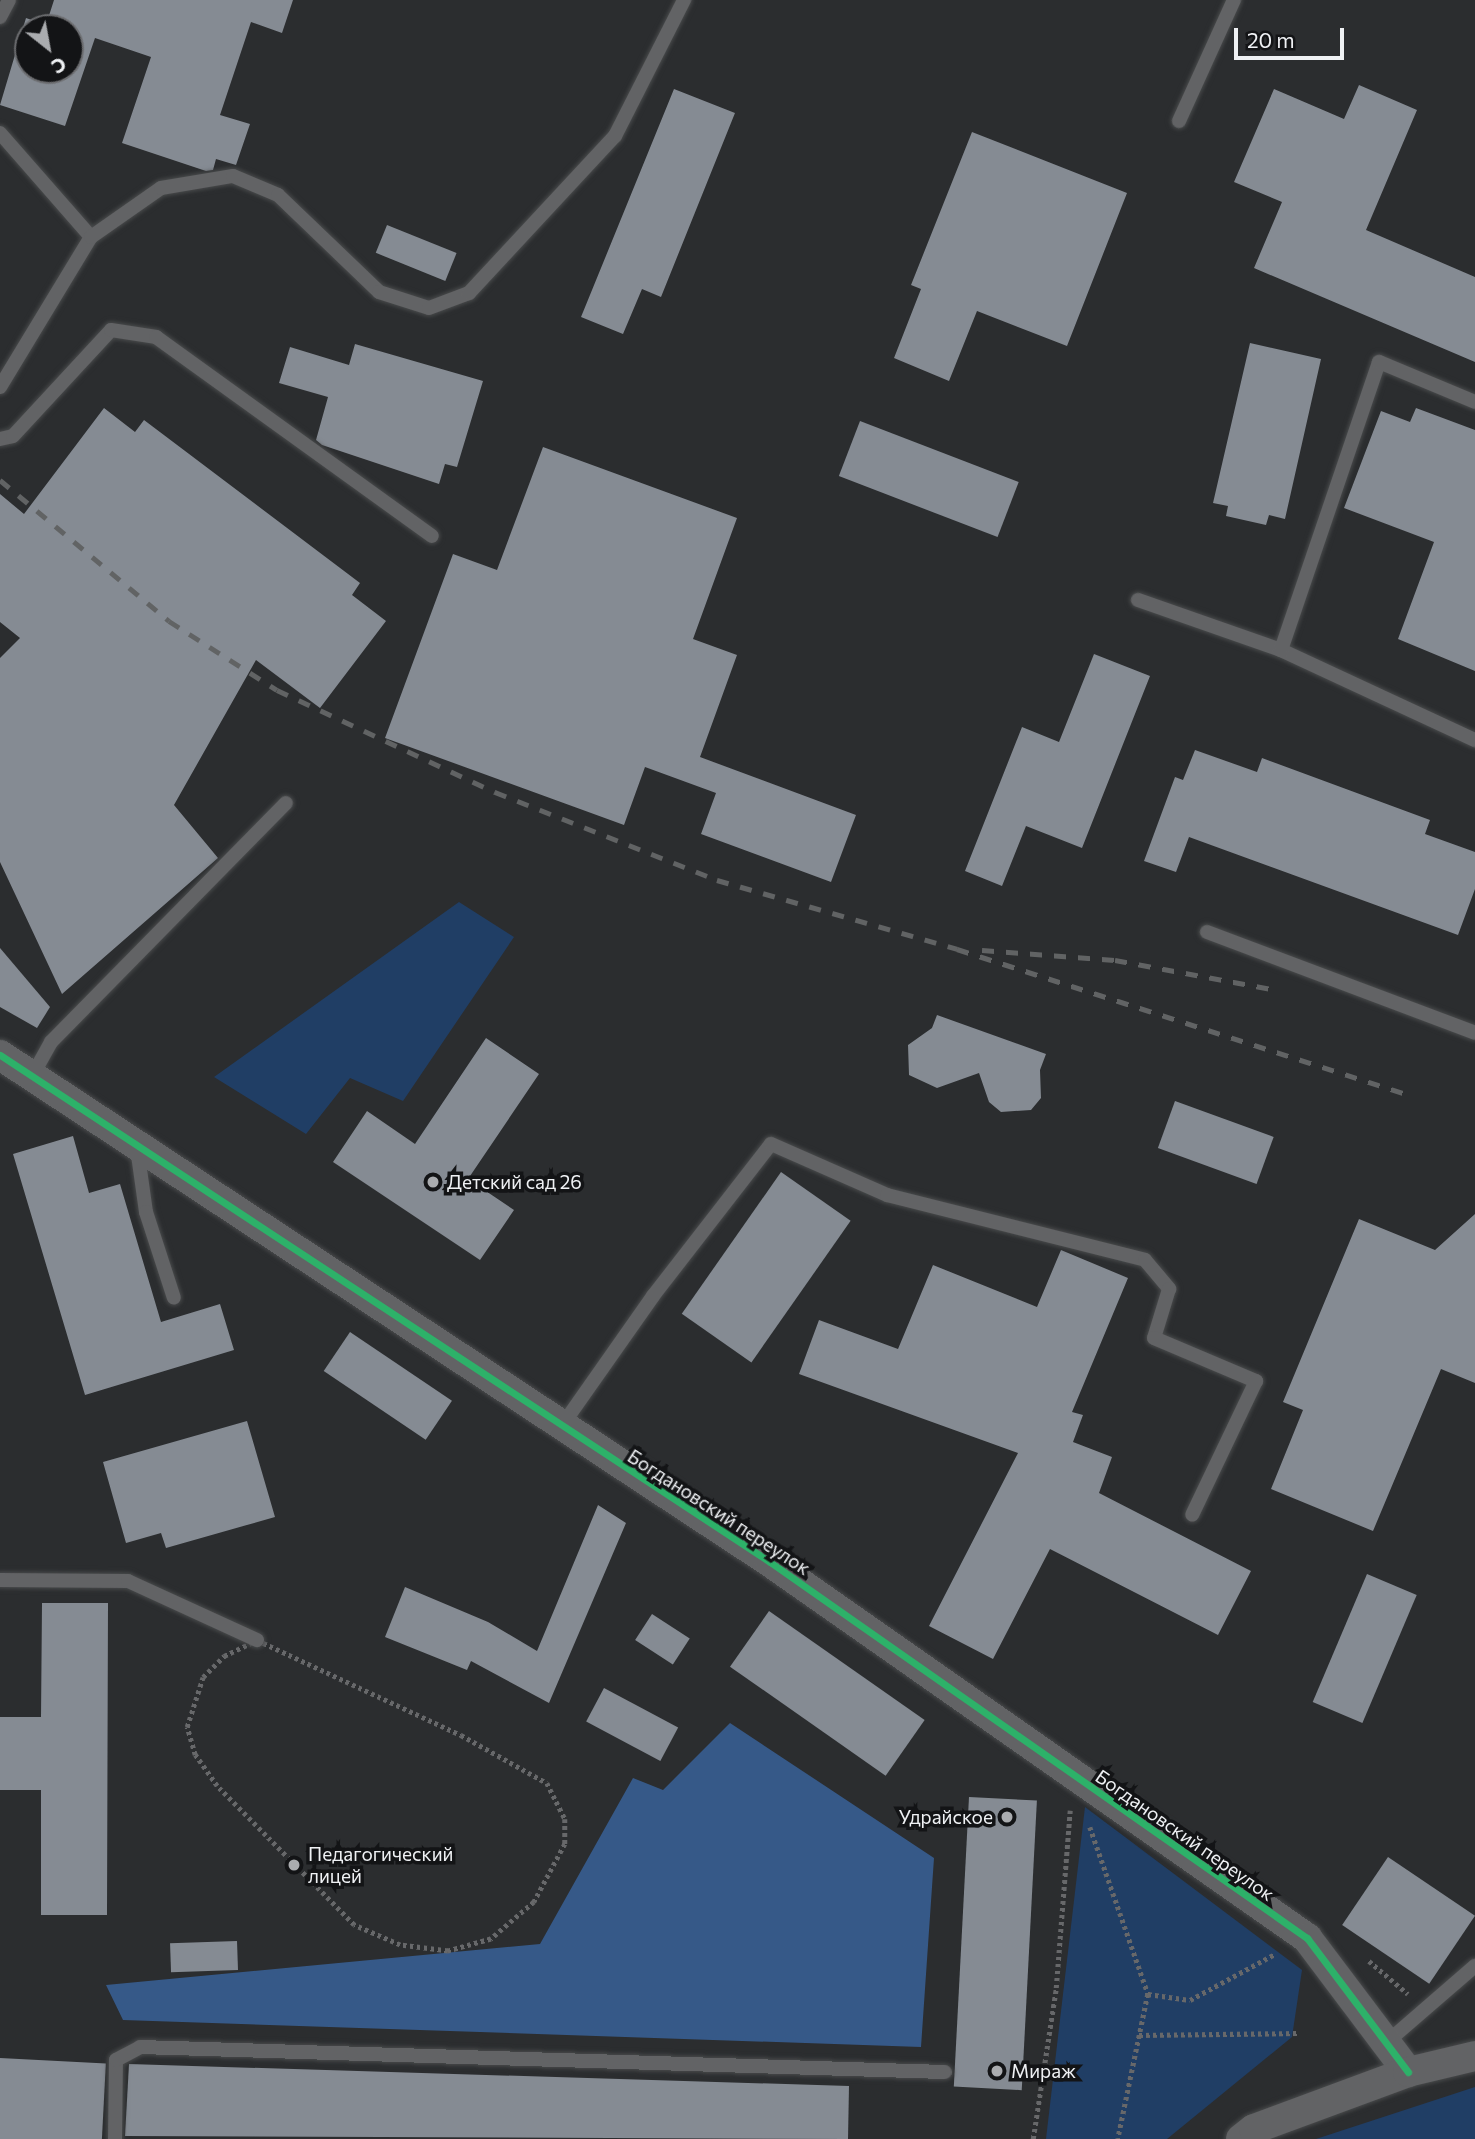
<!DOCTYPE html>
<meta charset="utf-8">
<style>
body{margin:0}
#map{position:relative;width:1475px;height:2139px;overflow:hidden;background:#2b2d2f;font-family:Commissioner,sans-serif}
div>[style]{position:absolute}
.green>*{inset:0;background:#203e65}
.forest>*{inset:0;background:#365988}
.building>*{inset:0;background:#858b93;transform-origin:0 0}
.path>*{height:4.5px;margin-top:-2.25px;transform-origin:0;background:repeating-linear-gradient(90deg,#67686a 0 3.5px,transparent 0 7px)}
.roads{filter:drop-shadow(0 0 2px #484a4b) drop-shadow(0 0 2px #484a4b)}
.service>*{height:14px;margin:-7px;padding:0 7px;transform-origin:7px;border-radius:7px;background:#626365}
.minor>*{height:30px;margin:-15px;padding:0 15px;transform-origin:15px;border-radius:15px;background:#626365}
.rail>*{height:5px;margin-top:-2.5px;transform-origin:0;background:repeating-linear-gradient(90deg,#616364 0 12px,transparent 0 24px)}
.cycleway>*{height:7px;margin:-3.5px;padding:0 3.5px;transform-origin:3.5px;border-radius:3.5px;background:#2db169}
.dots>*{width:19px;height:19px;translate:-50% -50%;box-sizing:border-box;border:4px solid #131416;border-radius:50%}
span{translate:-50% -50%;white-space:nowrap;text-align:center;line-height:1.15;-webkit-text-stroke:7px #131416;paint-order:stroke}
.poi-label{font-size:19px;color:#eff1f4}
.left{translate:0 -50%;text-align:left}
.right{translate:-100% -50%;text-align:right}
.street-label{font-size:19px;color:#eff1f4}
.north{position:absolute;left:14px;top:14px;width:70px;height:70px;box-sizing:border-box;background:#131416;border:2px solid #6b6c6f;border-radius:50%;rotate:149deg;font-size:19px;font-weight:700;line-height:28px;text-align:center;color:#eff1f4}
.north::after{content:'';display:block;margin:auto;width:24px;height:32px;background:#aaacaf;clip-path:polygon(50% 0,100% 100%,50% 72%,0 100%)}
.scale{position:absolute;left:1234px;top:28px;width:110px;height:32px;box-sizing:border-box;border:4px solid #eff1f4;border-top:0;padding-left:9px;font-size:21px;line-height:24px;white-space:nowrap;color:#eff1f4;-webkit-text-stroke:5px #131416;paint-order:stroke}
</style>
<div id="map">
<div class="green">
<div style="clip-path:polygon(459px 902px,514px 937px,403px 1101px,350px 1078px,306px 1134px,214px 1077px)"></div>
<div style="clip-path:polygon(1085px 1807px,1302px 1970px,1292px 2037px,1167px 2139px,1046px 2139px)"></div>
<div style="clip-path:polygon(1475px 2087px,1475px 2139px,1316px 2139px)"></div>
</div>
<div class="forest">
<div style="clip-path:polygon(730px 1723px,934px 1858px,921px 2047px,123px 2020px,106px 1985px,540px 1944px,633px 1778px,663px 1790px)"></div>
</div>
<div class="building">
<div style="clip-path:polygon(evenodd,54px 0,293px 0,282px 33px,251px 22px,220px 115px,250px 124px,236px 165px,216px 159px,213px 170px,206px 171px,122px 143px,151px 57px,95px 38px,65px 126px,0 105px,26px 18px,46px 25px,54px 0,28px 28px,70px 28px,70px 70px,28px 70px,28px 28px)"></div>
<div style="clip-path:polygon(1359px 85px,1417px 110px,1366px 230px,1475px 277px,1475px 362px,1254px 268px,1282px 202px,1234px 182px,1274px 89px,1344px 119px)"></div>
<div style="clip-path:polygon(674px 89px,735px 113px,661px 297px,642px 289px,623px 334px,581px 317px)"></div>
<div style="clip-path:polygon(972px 132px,1127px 193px,1067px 346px,977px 311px,949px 381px,894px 358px,921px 289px,911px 285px)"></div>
<div style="left:387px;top:225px;width:75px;height:30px;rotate:22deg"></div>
<div style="clip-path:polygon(1250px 343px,1321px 359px,1285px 519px,1269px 515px,1266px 525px,1226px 516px,1228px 506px,1213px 503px)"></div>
<div style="clip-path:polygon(355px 344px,483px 381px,457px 467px,445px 464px,439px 484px,322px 445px,316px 440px,328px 397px,279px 383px,290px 347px,349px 365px)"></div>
<div style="clip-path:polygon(104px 408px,135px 432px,144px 420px,360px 583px,352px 595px,386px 621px,320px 708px,256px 660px,174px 805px,218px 858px,62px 994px,0 862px,0 658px,20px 638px,0 622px,0 494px,24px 514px)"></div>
<div style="clip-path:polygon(1416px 408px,1475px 430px,1475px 671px,1398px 639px,1434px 542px,1344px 508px,1381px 411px,1410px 422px)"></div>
<div style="left:860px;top:421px;width:170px;height:59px;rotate:21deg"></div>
<div style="clip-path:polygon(543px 447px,737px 518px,693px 639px,737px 655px,700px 757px,856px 815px,831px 882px,701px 834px,716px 793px,645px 767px,624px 825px,385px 738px,453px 554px,497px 570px)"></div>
<div style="clip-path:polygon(1094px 654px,1150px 676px,1082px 848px,1026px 826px,1002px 886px,965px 871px,1022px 727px,1059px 742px)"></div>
<div style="clip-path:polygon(1195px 750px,1257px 772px,1262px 758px,1430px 820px,1425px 834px,1475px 852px,1475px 889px,1458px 935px,1189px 837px,1176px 872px,1144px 861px,1175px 777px,1183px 780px)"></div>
<div style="clip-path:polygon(0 948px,50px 1007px,37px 1028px,0 1007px)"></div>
<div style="clip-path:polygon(937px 1015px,1046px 1054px,1040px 1070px,1041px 1098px,1031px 1110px,1001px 1112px,989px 1102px,979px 1073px,937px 1088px,909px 1075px,908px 1045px,932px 1028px)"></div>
<div style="clip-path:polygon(486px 1038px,539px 1074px,468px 1179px,514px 1210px,480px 1260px,333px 1162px,367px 1111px,415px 1144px)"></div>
<div style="left:1175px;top:1101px;width:105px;height:50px;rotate:20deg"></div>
<div style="clip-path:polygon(73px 1136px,89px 1193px,120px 1184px,161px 1322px,220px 1304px,234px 1350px,85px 1395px,13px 1154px)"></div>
<div style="left:781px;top:1172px;width:85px;height:173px;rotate:35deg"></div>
<div style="clip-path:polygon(1475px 1214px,1475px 1383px,1441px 1369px,1373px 1531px,1271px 1489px,1303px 1410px,1283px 1402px,1359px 1219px,1435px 1250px)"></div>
<div style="clip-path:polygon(1061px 1250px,1128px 1278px,1072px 1412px,1083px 1415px,1073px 1442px,1112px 1457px,1099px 1493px,1251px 1571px,1218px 1635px,1050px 1549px,993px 1659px,929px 1626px,1018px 1453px,799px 1374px,819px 1320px,898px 1349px,933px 1265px,1037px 1307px)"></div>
<div style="left:350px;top:1332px;width:123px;height:47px;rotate:34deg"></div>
<div style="clip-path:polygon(247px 1421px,275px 1517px,166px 1548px,161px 1533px,126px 1543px,103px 1462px)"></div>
<div style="clip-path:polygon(598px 1505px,626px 1523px,549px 1703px,471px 1661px,467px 1670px,385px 1637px,405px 1587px,488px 1622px,537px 1651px)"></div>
<div style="left:1367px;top:1574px;width:54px;height:139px;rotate:23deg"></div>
<div style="clip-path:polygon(42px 1603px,108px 1603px,107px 1915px,41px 1915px,41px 1790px,0 1790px,0 1717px,41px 1717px)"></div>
<div style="left:769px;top:1611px;width:190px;height:68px;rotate:35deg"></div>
<div style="left:652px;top:1614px;width:45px;height:31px;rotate:33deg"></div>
<div style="left:604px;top:1688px;width:84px;height:38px;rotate:28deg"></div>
<div style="left:969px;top:1797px;width:68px;height:290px;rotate:3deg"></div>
<div style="left:1388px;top:1857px;width:105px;height:82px;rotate:34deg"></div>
<div style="left:237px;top:1941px;width:29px;height:67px;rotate:88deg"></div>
<div style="left:0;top:2058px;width:106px;height:81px;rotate:3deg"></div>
<div style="clip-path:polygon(129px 2064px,849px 2086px,848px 2139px,125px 2136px)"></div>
</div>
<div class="path">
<div style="left:257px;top:1640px;width:225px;rotate:25deg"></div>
<div style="left:461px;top:1735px;width:98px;rotate:29.2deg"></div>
<div style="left:547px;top:1783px;width:40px;rotate:63.4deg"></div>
<div style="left:565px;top:1819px;width:25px;rotate:90deg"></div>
<div style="left:565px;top:1844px;width:66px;rotate:118.1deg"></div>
<div style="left:534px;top:1902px;width:57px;rotate:139.3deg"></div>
<div style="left:491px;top:1939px;width:45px;rotate:164.4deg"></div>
<div style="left:448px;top:1951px;width:48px;rotate:-172.9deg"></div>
<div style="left:400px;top:1945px;width:50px;rotate:-156.5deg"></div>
<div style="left:354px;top:1925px;width:195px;rotate:-134.6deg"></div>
<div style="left:217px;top:1786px;width:38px;rotate:-125deg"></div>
<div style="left:195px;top:1755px;width:29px;rotate:-106deg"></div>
<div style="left:187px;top:1727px;width:52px;rotate:-72.3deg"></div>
<div style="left:203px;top:1677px;width:30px;rotate:-45deg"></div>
<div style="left:224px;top:1656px;width:37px;rotate:-26deg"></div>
<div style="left:1090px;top:1827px;width:177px;rotate:70.8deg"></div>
<div style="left:1148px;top:1994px;width:148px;rotate:101.7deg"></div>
<div style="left:1369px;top:1961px;width:51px;rotate:40.2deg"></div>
<div style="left:1148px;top:1994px;width:42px;rotate:8.1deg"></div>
<div style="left:1190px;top:2000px;width:97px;rotate:-28.4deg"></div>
<div style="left:1139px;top:2035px;width:158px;rotate:-0.7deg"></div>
<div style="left:1033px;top:2139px;width:153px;rotate:-81.3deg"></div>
<div style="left:1056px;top:1988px;width:178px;rotate:-85.5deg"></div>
</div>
<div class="roads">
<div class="service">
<div style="left:0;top:17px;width:19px;rotate:-62deg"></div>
<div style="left:1179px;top:121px;width:133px;rotate:-65.6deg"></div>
<div style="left:0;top:133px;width:138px;rotate:48.8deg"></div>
<div style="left:0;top:387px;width:175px;rotate:-58.8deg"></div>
<div style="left:91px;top:237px;width:85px;rotate:-35deg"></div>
<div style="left:161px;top:188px;width:73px;rotate:-9.5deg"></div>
<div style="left:233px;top:176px;width:49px;rotate:22.9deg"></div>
<div style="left:278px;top:195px;width:140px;rotate:43.8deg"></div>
<div style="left:379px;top:292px;width:52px;rotate:17.7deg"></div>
<div style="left:429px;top:308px;width:43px;rotate:-20.6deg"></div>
<div style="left:469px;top:293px;width:214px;rotate:-47.1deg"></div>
<div style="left:615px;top:136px;width:153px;rotate:-63.1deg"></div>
<div style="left:0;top:439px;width:13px;rotate:-13deg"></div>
<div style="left:13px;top:436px;width:144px;rotate:-47.2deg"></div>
<div style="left:111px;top:330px;width:46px;rotate:8.8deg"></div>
<div style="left:156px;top:337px;width:340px;rotate:35.8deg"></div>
<div style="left:1138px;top:600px;width:151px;rotate:19.3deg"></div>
<div style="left:1281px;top:650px;width:214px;rotate:24.9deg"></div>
<div style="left:1281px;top:650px;width:304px;rotate:-71.2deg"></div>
<div style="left:1379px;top:362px;width:104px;rotate:22.6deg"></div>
<div style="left:1207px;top:932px;width:286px;rotate:20.6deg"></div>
<div style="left:31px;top:1078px;width:41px;rotate:-60.9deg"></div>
<div style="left:51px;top:1042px;width:335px;rotate:-45.5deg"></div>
<div style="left:137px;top:1148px;width:65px;rotate:82deg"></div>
<div style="left:146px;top:1212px;width:90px;rotate:72deg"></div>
<div style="left:561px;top:1427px;width:160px;rotate:-54.9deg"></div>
<div style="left:653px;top:1296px;width:192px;rotate:-52.2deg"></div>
<div style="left:771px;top:1144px;width:127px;rotate:23.7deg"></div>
<div style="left:887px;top:1195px;width:266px;rotate:14.1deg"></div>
<div style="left:1145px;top:1260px;width:38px;rotate:50deg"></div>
<div style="left:1169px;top:1289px;width:51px;rotate:107deg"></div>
<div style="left:1154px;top:1338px;width:111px;rotate:22.9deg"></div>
<div style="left:1256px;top:1381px;width:148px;rotate:115.5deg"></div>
<div style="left:0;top:1580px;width:128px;rotate:0.4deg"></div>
<div style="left:128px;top:1581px;width:142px;rotate:24.6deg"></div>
<div style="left:1386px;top:2043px;width:118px;rotate:-40.9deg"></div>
<div style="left:115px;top:2139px;width:79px;rotate:-89.3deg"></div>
<div style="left:116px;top:2060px;width:27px;rotate:-28deg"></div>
<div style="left:140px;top:2047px;width:805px;rotate:1.78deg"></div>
</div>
<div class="minor">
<div style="left:0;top:1055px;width:922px;rotate:33.36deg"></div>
<div style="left:770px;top:1562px;width:656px;rotate:35deg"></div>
<div style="left:1307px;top:1938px;width:168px;rotate:53deg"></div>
<div style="left:1241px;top:2139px;width:16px;rotate:-38deg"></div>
<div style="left:1254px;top:2129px;width:164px;rotate:-20.3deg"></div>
<div style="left:1408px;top:2072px;width:69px;rotate:-13.4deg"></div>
</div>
</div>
<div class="rail">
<div style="left:0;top:480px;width:220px;rotate:39.8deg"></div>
<div style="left:169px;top:621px;width:128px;rotate:32.6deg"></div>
<div style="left:277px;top:690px;width:241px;rotate:25.1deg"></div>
<div style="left:495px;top:792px;width:239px;rotate:21.6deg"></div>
<div style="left:717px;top:880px;width:250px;rotate:16deg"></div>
<div style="left:957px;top:949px;width:474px;rotate:17.9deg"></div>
<div style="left:982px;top:950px;width:133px;rotate:4.3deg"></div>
<div style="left:1115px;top:960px;width:159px;rotate:10.5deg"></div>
</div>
<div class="cycleway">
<div style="left:0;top:1055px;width:922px;rotate:33.36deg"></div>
<div style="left:770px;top:1562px;width:656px;rotate:35deg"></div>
<div style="left:1307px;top:1938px;width:168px;rotate:53deg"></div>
</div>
<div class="dots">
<div style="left:433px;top:1182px;background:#aaacaf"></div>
<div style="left:1007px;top:1817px;background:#aaacaf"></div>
<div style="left:294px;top:1865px;background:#aaacaf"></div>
<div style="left:997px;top:2071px;background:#aaacaf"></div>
</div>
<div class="poi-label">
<span class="left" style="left:447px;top:1182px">Детский сад 26</span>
<span class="right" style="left:993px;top:1817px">Удрайское</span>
<span class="left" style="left:308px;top:1865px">Педагогический<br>лицей</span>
<span class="left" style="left:1011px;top:2071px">Мираж</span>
</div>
<div class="street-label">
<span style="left:719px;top:1512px;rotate:33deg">Богдановский переулок</span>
<span style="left:1185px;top:1835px;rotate:35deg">Богдановский переулок</span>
</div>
<div class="north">С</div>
<div class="scale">20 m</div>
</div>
